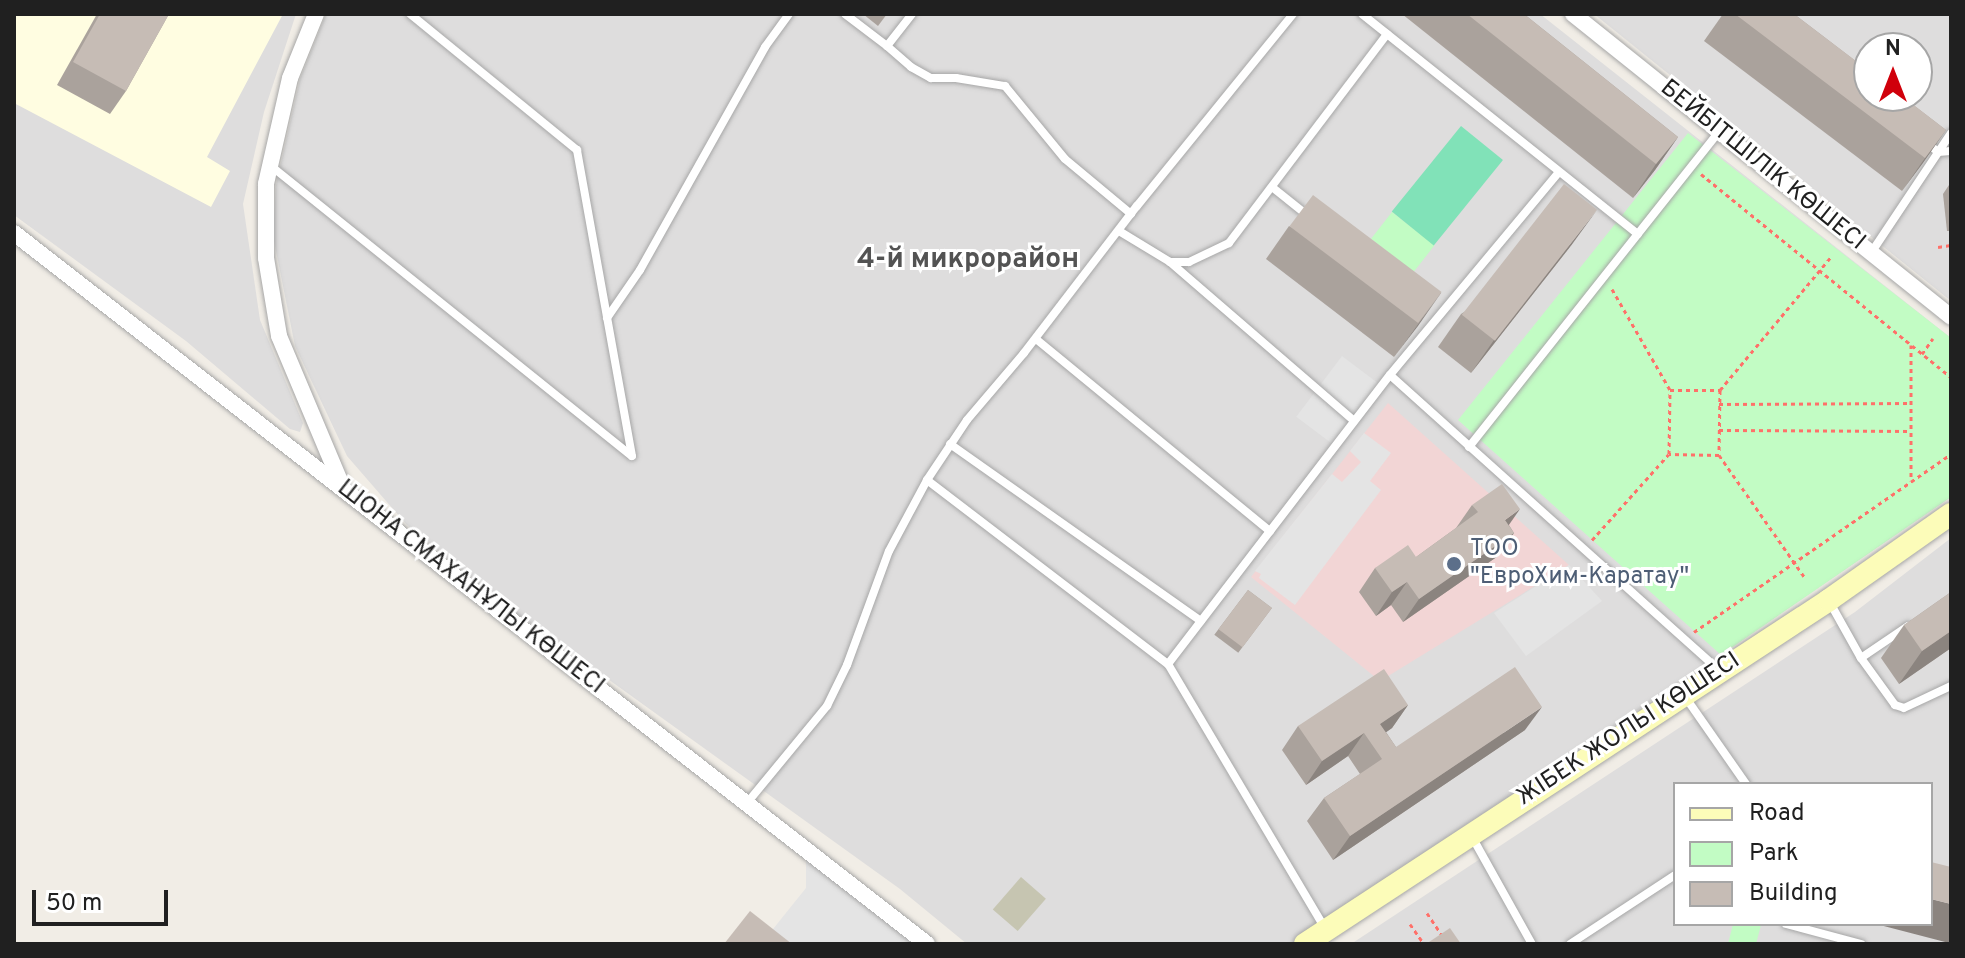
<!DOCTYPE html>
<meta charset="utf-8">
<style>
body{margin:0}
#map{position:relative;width:1965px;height:958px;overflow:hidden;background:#f1ede6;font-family:Overpass,sans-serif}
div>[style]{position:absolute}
.residential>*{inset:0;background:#dedddd}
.commercial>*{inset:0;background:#f2d5d5}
.education>*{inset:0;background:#fffde1}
.construction>*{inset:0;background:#c6c5b1;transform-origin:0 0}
.park>*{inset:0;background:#c2fcc4;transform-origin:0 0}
.pitch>*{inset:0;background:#81e2b8;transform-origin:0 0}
.parking>*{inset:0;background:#e4e4e4;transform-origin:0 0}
.path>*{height:3px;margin-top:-1.5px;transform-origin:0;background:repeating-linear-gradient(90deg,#ff7069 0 4px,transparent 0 8px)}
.roads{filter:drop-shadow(0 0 2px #a7a7a7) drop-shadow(0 0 2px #a7a7a7)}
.service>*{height:8px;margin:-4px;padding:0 4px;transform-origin:4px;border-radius:4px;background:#fff}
.minor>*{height:16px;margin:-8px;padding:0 8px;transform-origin:8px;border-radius:8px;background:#fff}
.secondary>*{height:22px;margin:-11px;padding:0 11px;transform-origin:11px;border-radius:11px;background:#fcfcb9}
.wall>*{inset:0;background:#aaa29c;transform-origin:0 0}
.shaded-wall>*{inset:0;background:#8b847f}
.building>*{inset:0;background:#c6bcb5;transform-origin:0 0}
.dots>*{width:22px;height:22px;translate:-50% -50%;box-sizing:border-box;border:4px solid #fff;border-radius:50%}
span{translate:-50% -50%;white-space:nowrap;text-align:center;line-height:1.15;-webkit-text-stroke:6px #fff;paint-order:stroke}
.street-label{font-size:24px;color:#202020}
.service-label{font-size:24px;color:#4e5e75}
.left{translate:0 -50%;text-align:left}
.quarter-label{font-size:28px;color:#535353;font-weight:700}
.frame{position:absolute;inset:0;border:16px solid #202020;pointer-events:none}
.legend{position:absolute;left:1673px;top:782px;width:260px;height:144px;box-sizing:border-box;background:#fff;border:2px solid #a6a6a6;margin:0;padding:10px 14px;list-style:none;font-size:24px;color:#202020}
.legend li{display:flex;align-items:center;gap:16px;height:40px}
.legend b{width:40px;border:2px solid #a6a6a6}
.north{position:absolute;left:1853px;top:32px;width:80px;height:80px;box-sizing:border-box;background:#fff;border:2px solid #a6a6a6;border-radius:50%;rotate:0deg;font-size:22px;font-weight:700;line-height:32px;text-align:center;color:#202020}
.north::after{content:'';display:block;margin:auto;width:28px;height:36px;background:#d0000b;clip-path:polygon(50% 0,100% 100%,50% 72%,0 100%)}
.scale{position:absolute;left:32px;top:890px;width:136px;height:36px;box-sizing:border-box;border:4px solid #202020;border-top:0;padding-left:10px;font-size:24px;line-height:28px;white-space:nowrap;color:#202020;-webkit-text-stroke:6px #fff;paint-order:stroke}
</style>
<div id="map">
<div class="residential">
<div style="clip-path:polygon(14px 14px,296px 14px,264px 112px,243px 204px,260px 320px,303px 423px,300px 432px,290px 429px,186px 341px,14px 215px)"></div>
<div style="clip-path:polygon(326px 14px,1540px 14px,1951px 338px,1951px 497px,1293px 944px,967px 944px,900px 889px,502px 603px,406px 524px,347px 456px,295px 346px,273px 236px,276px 185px,300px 79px)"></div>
<div style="clip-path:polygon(evenodd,1594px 14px,1951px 14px,1951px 301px,1594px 14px,1869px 48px,1917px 48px,1917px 96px,1869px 96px,1869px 48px)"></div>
<div style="clip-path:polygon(evenodd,1951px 538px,1951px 944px,1351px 944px,1855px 612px,1951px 538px,1675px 784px,1931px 784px,1931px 924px,1675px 924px,1675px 784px)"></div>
</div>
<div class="commercial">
<div style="clip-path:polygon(1388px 403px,1569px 565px,1380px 681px,1251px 577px)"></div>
</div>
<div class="education">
<div style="clip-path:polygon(14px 14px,283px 14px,207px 157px,230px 171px,211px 207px,14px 103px)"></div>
</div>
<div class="construction">
<div style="left:1021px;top:877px;width:33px;height:43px;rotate:41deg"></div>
</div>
<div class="park">
<div style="clip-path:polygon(1688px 133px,1951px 338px,1951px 497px,1721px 655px,1458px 420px)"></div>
<div style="left:1392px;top:212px;width:54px;height:34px;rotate:38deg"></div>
<div style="clip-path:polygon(1733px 924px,1761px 925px,1756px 944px,1728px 944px)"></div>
</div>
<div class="pitch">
<div style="left:1461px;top:126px;width:54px;height:110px;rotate:39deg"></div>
</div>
<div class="parking">
<div style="left:1342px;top:356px;width:49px;height:76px;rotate:37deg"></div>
<div style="clip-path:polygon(1364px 433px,1391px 453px,1370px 481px,1381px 490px,1295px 605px,1259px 578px,1261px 574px,1255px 571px,1332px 474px,1342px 482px,1361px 462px,1350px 451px)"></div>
<div style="clip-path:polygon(1569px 565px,1602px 601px,1526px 656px,1494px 613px)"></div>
<div style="clip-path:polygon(806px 850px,927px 944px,761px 944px,806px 888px)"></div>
</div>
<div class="path">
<div style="left:1701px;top:174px;width:322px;rotate:39.1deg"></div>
<div style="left:1938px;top:247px;width:13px;rotate:-9deg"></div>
<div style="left:1612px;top:289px;width:116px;rotate:60.1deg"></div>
<div style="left:1911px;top:345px;width:136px;rotate:90deg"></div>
<div style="left:1922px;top:354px;width:19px;rotate:-55deg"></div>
<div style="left:1720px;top:390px;width:173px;rotate:-50.2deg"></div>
<div style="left:1719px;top:404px;width:192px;rotate:-0.3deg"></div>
<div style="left:1719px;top:430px;width:192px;rotate:0.3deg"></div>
<div style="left:1719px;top:455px;width:150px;rotate:55deg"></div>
<div style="left:1592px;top:540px;width:115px;rotate:-48.2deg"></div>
<div style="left:1669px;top:454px;width:64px;rotate:-89.1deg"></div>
<div style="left:1670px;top:390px;width:50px"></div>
<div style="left:1720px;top:390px;width:65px;rotate:90.9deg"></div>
<div style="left:1719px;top:455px;width:50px;rotate:-178.9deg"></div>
<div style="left:1694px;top:632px;width:313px;rotate:-34.7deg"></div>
<div style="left:1427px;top:913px;width:37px;rotate:56deg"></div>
<div style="left:1410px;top:924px;width:24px;rotate:55deg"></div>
</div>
<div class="roads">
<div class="service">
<div style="left:845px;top:14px;width:53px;rotate:37.3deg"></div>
<div style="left:887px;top:46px;width:41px;rotate:-52deg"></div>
<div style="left:1362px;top:14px;width:353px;rotate:38.6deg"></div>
<div style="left:887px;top:46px;width:32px;rotate:41deg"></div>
<div style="left:911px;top:67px;width:23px;rotate:29deg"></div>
<div style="left:931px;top:78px;width:25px"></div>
<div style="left:956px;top:78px;width:50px;rotate:9.3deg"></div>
<div style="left:1005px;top:86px;width:94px;rotate:50.6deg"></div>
<div style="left:1065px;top:159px;width:86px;rotate:39.8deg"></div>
<div style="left:1927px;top:143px;width:14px;rotate:39deg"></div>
<div style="left:1938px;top:152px;width:13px;rotate:-4deg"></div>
<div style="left:271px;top:166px;width:463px;rotate:38.8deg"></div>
<div style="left:632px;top:456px;width:311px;rotate:-100.2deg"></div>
<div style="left:577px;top:150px;width:215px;rotate:-140.8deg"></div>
<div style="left:1559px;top:172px;width:264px;rotate:129.8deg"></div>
<div style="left:1390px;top:375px;width:440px;rotate:41.9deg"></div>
<div style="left:1272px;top:187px;width:45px;rotate:38.7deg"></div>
<div style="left:1119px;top:231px;width:60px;rotate:31.3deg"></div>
<div style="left:1170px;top:262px;width:19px"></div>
<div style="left:1189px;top:262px;width:44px;rotate:-25.4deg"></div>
<div style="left:1229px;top:243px;width:262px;rotate:-52.9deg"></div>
<div style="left:1871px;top:253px;width:144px;rotate:-56.3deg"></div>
<div style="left:1170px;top:262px;width:243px;rotate:40.8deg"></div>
<div style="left:607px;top:318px;width:58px;rotate:-55.5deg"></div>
<div style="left:640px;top:270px;width:256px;rotate:-60.7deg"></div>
<div style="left:765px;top:47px;width:41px;rotate:-54deg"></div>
<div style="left:1036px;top:339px;width:303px;rotate:39.4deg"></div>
<div style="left:950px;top:444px;width:307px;rotate:35.2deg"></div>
<div style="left:1469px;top:447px;width:402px;rotate:-51.6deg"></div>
<div style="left:927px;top:480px;width:303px;rotate:37.4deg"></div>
<div style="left:1168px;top:664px;width:364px;rotate:-52.5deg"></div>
<div style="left:1829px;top:601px;width:65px;rotate:60.7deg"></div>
<div style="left:1908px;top:626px;width:57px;rotate:145.8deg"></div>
<div style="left:1861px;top:658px;width:58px;rotate:54.1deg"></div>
<div style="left:1895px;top:705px;width:9px;rotate:18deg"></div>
<div style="left:1904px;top:708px;width:52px;rotate:-25.1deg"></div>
<div style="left:1168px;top:664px;width:307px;rotate:59.3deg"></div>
<div style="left:1686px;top:698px;width:105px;rotate:55.1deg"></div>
<div style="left:747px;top:803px;width:126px;rotate:-50.5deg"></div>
<div style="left:827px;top:706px;width:46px;rotate:-64deg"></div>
<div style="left:847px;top:665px;width:121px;rotate:-69.8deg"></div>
<div style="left:889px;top:551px;width:81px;rotate:-61.8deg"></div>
<div style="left:927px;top:480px;width:72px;rotate:-56.3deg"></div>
<div style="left:967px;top:420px;width:88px;rotate:-49.6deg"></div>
<div style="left:1024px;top:353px;width:185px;rotate:-52.5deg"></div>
<div style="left:1137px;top:206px;width:247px;rotate:-50.9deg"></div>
<div style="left:1471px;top:835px;width:125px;rotate:60.8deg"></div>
<div style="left:1786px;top:924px;width:78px;rotate:14.9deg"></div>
<div style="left:1570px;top:944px;width:126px;rotate:-33.3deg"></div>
</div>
<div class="minor">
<div style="left:316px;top:14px;width:69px;rotate:112.1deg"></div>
<div style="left:290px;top:78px;width:109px;rotate:102.8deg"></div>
<div style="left:266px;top:184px;width:74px;rotate:90deg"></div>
<div style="left:266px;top:258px;width:79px;rotate:80.5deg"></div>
<div style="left:279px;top:336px;width:165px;rotate:67.2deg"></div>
<div style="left:1573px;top:14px;width:484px;rotate:38.7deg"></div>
<div style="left:14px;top:233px;width:1157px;rotate:37.91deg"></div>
</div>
<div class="secondary">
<div style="left:1305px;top:944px;width:627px;rotate:-33.28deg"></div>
<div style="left:1829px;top:600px;width:149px;rotate:-35.2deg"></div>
</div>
</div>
<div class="wall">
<div style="clip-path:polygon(97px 14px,169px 14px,126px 91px,110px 114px,57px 85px)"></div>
<div style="clip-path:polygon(863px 14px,887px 14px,878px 26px)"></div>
<div style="clip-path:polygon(1402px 14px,1524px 14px,1678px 137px,1655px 170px,1633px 198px)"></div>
<div style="clip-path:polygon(1723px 14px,1794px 14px,1946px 130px,1902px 191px,1704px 41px)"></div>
<div style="clip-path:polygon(1951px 182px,1951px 231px,1947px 231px,1943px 194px)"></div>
<div style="clip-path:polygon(1289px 226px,1441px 293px,1394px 357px,1266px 259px)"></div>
<div style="clip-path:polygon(1573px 243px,1471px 373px,1438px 347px,1461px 314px)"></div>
<div style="clip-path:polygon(1472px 505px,1509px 525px,1514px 533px,1498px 556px,1403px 622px,1391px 605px,1376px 616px,1359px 592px,1375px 568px,1416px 557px,1456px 528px)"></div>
<div style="left:1248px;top:590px;width:30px;height:56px;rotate:37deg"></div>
<div style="clip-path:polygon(1951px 592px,1951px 648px,1899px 684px,1881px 658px,1904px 625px)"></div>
<div style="clip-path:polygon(1408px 705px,1392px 728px,1386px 732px,1396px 747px,1525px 730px,1333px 860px,1307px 821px,1324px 798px,1360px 774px,1348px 756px,1306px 785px,1282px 750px,1298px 726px)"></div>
</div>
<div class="shaded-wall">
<div style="clip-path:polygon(1946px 130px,1923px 163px,1902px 191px,1925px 158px)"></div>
<div style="clip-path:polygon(1678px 137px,1655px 170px,1633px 198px,1656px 164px)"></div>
<div style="clip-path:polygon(1597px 210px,1573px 243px,1471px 373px,1494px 340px)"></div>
<div style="clip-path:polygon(1441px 293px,1418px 326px,1394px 357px,1418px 324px)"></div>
<div style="clip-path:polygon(1520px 509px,1504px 532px,1505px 520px)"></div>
<div style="clip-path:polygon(1514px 533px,1498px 556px,1403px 622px,1419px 599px)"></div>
<div style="clip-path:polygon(1407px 582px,1391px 605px,1376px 616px,1392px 592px)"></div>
<div style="clip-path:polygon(1951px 631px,1951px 648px,1899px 684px,1922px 651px)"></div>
<div style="clip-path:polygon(1408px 705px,1392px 728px,1371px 743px,1380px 724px)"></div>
<div style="clip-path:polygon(1542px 707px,1525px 730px,1333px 860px,1350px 836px)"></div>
<div style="clip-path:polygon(1364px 733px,1348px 756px,1306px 785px,1322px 761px)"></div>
<div style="clip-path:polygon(1931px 899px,1951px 904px,1951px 941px,1949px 943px,1876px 924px,1931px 924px)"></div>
</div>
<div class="building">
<div style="clip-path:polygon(100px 14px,169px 14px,126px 91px,73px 62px)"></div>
<div style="clip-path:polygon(1467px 14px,1524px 14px,1678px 137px,1656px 164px)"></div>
<div style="clip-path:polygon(1735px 14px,1794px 14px,1869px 71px,1869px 96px,1902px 96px,1946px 130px,1925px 158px)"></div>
<div style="left:1564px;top:184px;width:42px;height:166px;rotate:38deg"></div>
<div style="left:1313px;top:195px;width:161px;height:39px;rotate:37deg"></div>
<div style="clip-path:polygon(1502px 484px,1520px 509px,1505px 520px,1514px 533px,1419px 599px,1407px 582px,1392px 592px,1375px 568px,1408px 545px,1416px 557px,1478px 512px,1472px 505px)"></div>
<div style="left:1248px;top:590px;width:30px;height:49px;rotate:37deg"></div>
<div style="clip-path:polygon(1951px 592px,1951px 631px,1922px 651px,1904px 625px)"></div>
<div style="clip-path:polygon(1515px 667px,1542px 707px,1350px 836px,1324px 798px,1382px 759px,1364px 733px,1322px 761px,1298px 726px,1384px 669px,1408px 705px,1380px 724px,1396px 747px)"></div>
<div style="clip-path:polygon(1931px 862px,1951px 867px,1951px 904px,1931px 899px)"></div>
<div style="clip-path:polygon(750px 911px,792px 944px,724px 944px)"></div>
<div style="clip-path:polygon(1450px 928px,1461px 944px,1426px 944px)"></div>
</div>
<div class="dots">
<div style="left:1454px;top:564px;background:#5c6f8a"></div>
</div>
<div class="street-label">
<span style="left:1762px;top:166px;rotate:39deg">БЕЙБІТШІЛІК КӨШЕСІ</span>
<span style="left:470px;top:588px;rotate:38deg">ШОНА СМАХАНҰЛЫ КӨШЕСІ</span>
<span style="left:1629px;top:730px;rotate:-33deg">ЖІБЕК ЖОЛЫ КӨШЕСІ</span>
</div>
<div class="service-label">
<span class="left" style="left:1470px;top:564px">ТОО<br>"ЕвроХим-Каратау"</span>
</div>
<div class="quarter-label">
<span style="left:968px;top:260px">4-й микрорайон</span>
</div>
<div class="frame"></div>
<ul class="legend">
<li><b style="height:10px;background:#fcfcb9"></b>Road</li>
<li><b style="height:22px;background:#c2fcc4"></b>Park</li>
<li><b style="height:22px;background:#c6bcb5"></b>Building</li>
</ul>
<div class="north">N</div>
<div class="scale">50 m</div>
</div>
